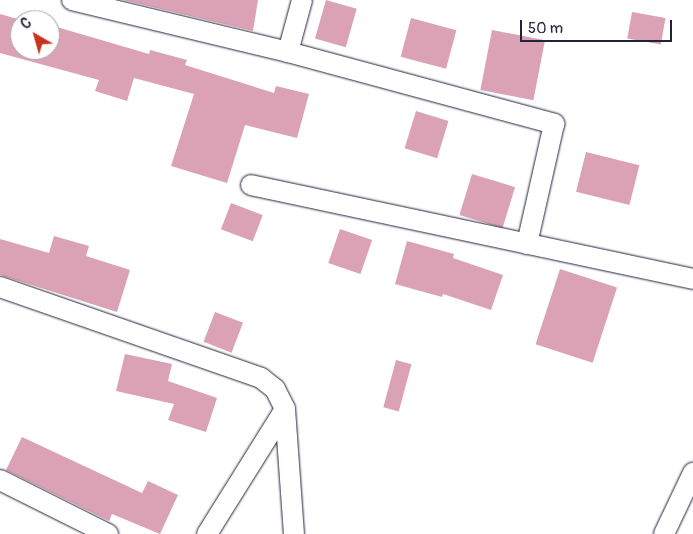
<!DOCTYPE html>
<meta charset="utf-8">
<style>
body{margin:0}
#map{position:relative;width:693px;height:534px;overflow:hidden;background:#fff;font-family:Pangolin,sans-serif}
div>[style]{position:absolute}
.building>*{inset:0;background:#daa2b4;transform-origin:0 0}
.roads{filter:drop-shadow(0 0 1px #22223b) drop-shadow(0 0 1px #22223b)}
.street>*{height:20px;margin:-10px;padding:0 10px;transform-origin:10px;border-radius:10px;background:#fff}
span{translate:-50% -50%;white-space:nowrap;text-align:center;line-height:1.15;-webkit-text-stroke:4px #fff;paint-order:stroke}
.north{position:absolute;left:10px;top:10px;width:50px;height:50px;box-sizing:border-box;background:#fff;border:1px solid #a7a7b1;border-radius:50%;rotate:322deg;font-size:14px;font-weight:700;line-height:20px;text-align:center;color:#22223b}
.north::after{content:'';display:block;margin:auto;width:18px;height:22px;background:#c8321e;clip-path:polygon(50% 0,100% 100%,50% 72%,0 100%)}
.scale{position:absolute;left:520px;top:20px;width:152px;height:22px;box-sizing:border-box;border:2px solid #22223b;border-top:0;padding-left:6px;font-size:15px;line-height:18px;white-space:nowrap;color:#22223b;-webkit-text-stroke:4px #fff;paint-order:stroke}
</style>
<div id="map">
<div class="building">
<div style="clip-path:polygon(123px 0,258px 0,253px 31px)"></div>
<div style="left:326px;top:0;width:32px;height:40px;rotate:16deg"></div>
<div style="left:632px;top:12px;width:34px;height:27px;rotate:10deg"></div>
<div style="clip-path:polygon(0 14px,21px 20px,20px 50px,50px 50px,50px 25px,149px 54px,150px 50px,187px 60px,185px 65px,274px 93px,276px 86px,309px 94px,297px 138px,245px 125px,227px 183px,171px 166px,194px 94px,134px 78px,127px 101px,95px 91px,99px 80px,0 53px)"></div>
<div style="left:411px;top:18px;width:47px;height:40px;rotate:15deg"></div>
<div style="left:492px;top:30px;width:54px;height:61px;rotate:11deg"></div>
<div style="left:416px;top:111px;width:34px;height:39px;rotate:17deg"></div>
<div style="left:586px;top:152px;width:55px;height:41px;rotate:14deg"></div>
<div style="left:472px;top:174px;width:45px;height:43px;rotate:17deg"></div>
<div style="left:231px;top:203px;width:34px;height:28px;rotate:21deg"></div>
<div style="left:340px;top:229px;width:34px;height:36px;rotate:19deg"></div>
<div style="clip-path:polygon(54px 236px,89px 246px,86px 256px,130px 270px,117px 312px,0 275px,0 239px,49px 253px)"></div>
<div style="clip-path:polygon(407px 241px,454px 254px,453px 258px,503px 275px,491px 310px,443px 294px,442px 297px,395px 284px)"></div>
<div style="left:560px;top:269px;width:60px;height:79px;rotate:18deg"></div>
<div style="left:215px;top:312px;width:30px;height:32px;rotate:21deg"></div>
<div style="clip-path:polygon(125px 354px,172px 364px,168px 381px,217px 398px,206px 432px,168px 420px,174px 404px,116px 391px)"></div>
<div style="left:396px;top:360px;width:16px;height:49px;rotate:15deg"></div>
<div style="clip-path:polygon(22px 437px,142px 493px,148px 481px,178px 495px,160px 534px,112px 514px,109px 521px,6px 470px)"></div>
</div>
<div class="roads">
<div class="street">
<div style="left:72px;top:0;width:222px;rotate:13.5deg"></div>
<div style="left:288px;top:52px;width:276px;rotate:15.1deg"></div>
<div style="left:554px;top:124px;width:123px;rotate:102.7deg"></div>
<div style="left:288px;top:52px;width:54px;rotate:-74.9deg"></div>
<div style="left:251px;top:185px;width:452px;rotate:12deg"></div>
<div style="left:0;top:287px;width:276px;rotate:19.2deg"></div>
<div style="left:261px;top:378px;width:18px;rotate:38deg"></div>
<div style="left:275px;top:389px;width:22px;rotate:63deg"></div>
<div style="left:285px;top:409px;width:125px;rotate:85.9deg"></div>
<div style="left:0;top:480px;width:121px;rotate:26.6deg"></div>
<div style="left:207px;top:534px;width:147px;rotate:-58deg"></div>
<div style="left:664px;top:534px;width:68px;rotate:-64.6deg"></div>
</div>
</div>
<div class="north">С</div>
<div class="scale">50 m</div>
</div>
